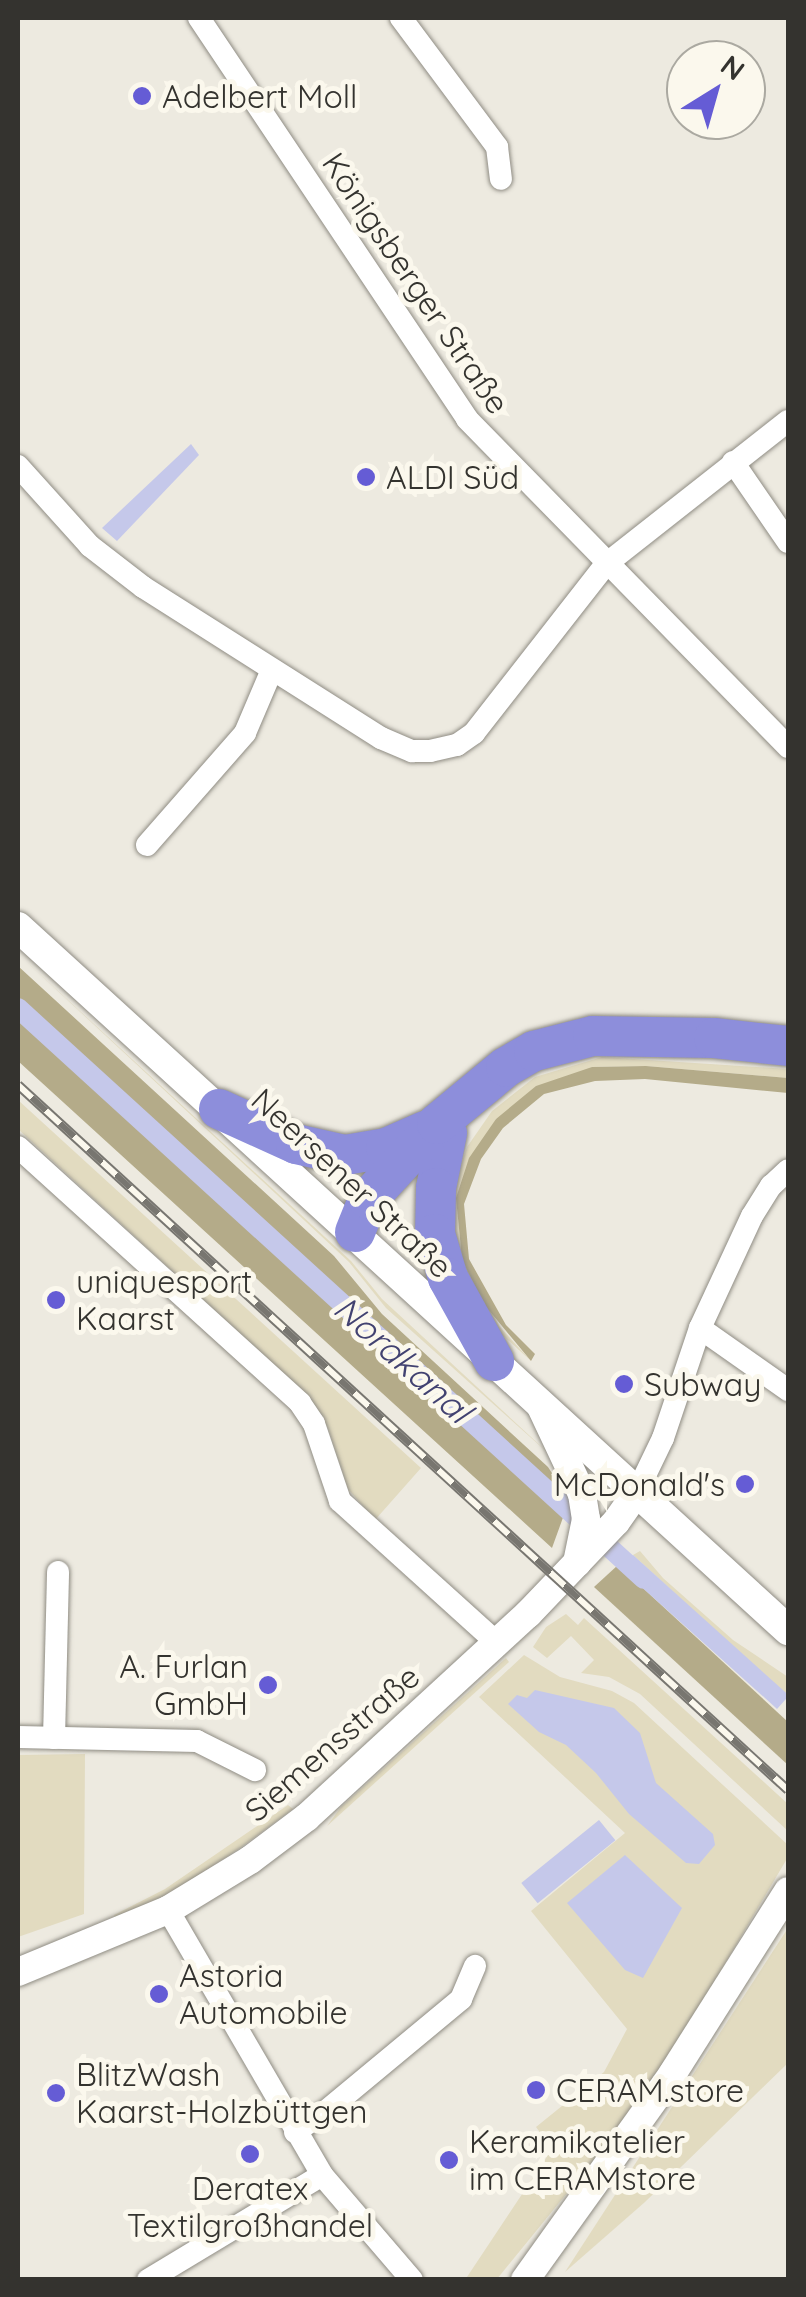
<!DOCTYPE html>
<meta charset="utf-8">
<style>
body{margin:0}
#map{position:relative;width:806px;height:2297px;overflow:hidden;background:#edeae0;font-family:Quicksand,sans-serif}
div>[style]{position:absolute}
.green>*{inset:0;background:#e2dbc0}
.forest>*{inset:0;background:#b4ab89}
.water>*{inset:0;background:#c5c8ea;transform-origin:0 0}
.canal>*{height:20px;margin:-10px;padding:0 10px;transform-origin:10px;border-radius:10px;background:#c5c8ea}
.roads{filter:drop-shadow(0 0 2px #8f8c83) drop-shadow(0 0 2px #8f8c83)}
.minor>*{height:22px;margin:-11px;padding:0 11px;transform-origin:11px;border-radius:11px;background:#fff}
.tertiary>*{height:28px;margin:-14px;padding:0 14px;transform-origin:14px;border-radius:14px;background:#fff}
.secondary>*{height:30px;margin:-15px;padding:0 15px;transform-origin:15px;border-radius:15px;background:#fff}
.motorway>*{height:40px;margin:-20px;padding:0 20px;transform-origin:20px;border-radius:20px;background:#8d8edb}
.rail>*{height:10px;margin-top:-5px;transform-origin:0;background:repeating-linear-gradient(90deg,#fbf8ed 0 19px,#787670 0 38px);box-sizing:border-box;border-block:2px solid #787670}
.dots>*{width:28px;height:28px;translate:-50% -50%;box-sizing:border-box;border:5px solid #fbf8ed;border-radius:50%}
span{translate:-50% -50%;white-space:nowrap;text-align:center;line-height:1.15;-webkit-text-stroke:10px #fbf8ed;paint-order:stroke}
.poi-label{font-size:32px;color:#34332f}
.left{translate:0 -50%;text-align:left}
.right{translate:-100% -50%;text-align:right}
.street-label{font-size:32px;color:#34332f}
.water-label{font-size:35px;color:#424271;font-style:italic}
.frame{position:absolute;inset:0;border:20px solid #34332f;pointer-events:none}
.north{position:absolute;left:666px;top:40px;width:100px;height:100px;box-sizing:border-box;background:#fbf8ed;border:2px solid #aba9a1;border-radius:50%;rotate:37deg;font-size:28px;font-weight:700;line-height:40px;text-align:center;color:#34332f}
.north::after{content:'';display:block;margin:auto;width:35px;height:45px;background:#655cd5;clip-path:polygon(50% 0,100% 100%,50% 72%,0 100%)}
</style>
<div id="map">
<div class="green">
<div style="clip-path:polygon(18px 954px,351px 1261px,382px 1299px,557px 1461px,386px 1308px,349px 1262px)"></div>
<div style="clip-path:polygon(602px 1057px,788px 1069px,788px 1078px,646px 1066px,592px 1067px,496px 1119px,456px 1198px,462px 1259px,500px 1327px,531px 1361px,498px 1331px,456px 1260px,449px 1201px,467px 1147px,492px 1111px,535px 1077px)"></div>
<div style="clip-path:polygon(18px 1100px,421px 1468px,375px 1520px,348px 1489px,328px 1428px,309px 1397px,18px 1129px)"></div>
<div style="clip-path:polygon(640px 1551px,663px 1578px,733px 1640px,788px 1677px,788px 1697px,633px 1555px)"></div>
<div style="clip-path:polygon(566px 1614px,578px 1625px,584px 1618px,788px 1804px,788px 1831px,640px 1694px,609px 1677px,581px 1673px,594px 1660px,571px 1636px,547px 1658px,533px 1647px,546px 1627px)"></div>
<div style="clip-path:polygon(524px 1655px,560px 1677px,612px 1691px,634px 1703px,788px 1845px,788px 1857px,671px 2055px,616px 2133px,497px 2279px,465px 2280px,552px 2149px,536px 2127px,604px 2072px,627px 2029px,531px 1911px,625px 1833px,479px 1697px)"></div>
<div style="clip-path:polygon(506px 1658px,509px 1662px,327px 1826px,341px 1807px)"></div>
<div style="clip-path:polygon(85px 1754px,84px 1914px,18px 1937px,18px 1755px)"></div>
<div style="clip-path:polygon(288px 1805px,293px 1809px,240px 1848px,170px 1894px,116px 1921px,114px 1915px,165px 1889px)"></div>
<div style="clip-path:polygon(788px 1928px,788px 2063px,645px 2202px,565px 2272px)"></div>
</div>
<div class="forest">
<div style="clip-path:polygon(18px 966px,334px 1256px,382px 1314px,548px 1467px,561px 1487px,565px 1512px,552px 1548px,18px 1061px)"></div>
<div style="clip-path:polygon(646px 1066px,788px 1078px,788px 1093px,645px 1079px,595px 1081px,544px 1094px,503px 1128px,481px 1159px,464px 1204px,469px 1259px,506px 1325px,535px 1354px,531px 1361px,483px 1303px,462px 1259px,456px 1198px,469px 1158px,496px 1119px,536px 1086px,592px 1067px)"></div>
<div style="clip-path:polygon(618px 1565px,788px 1722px,788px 1765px,594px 1587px)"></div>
</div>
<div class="water">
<div style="clip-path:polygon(191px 444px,199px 455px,117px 541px,102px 528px)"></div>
<div style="left:633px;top:1555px;width:210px;height:18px;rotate:42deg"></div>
<div style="clip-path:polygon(535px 1690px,614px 1708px,640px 1733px,656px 1783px,713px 1834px,715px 1845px,699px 1864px,686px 1863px,629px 1814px,596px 1773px,566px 1745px,539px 1732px,508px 1704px,517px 1695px,527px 1698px)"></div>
<div style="left:599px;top:1820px;width:26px;height:100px;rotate:51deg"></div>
<div style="clip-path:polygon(625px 1855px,682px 1908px,643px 1978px,625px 1970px,567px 1903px)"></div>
</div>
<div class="canal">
<div style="left:18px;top:1008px;width:847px;rotate:42.37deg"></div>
</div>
<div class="roads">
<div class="minor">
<div style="left:199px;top:18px;width:482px;rotate:56.2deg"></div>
<div style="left:467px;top:419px;width:459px;rotate:45.6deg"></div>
<div style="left:401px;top:18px;width:161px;rotate:53.3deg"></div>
<div style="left:497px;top:147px;width:32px;rotate:83deg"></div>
<div style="left:733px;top:462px;width:97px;rotate:55.5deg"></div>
<div style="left:18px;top:466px;width:108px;rotate:48deg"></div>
<div style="left:90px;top:546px;width:67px;rotate:37.7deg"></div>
<div style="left:143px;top:587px;width:282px;rotate:32.4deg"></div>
<div style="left:381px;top:738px;width:34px;rotate:23deg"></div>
<div style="left:412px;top:751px;width:18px"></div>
<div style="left:430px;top:751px;width:28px;rotate:-13deg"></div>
<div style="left:457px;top:745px;width:21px;rotate:-35deg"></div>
<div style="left:474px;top:733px;width:214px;rotate:-52deg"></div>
<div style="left:606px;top:564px;width:231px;rotate:-38.2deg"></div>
<div style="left:147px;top:845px;width:149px;rotate:-48.8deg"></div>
<div style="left:245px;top:733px;width:66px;rotate:-66.9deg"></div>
<div style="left:18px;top:1147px;width:381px;rotate:42.2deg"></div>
<div style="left:300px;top:1403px;width:25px;rotate:56deg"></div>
<div style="left:314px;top:1424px;width:81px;rotate:71.3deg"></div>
<div style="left:340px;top:1501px;width:212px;rotate:42.1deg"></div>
<div style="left:700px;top:1328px;width:108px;rotate:35.2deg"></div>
<div style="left:637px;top:1492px;width:60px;rotate:-64.3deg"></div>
<div style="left:663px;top:1438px;width:116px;rotate:-71.4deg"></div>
<div style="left:700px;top:1328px;width:123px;rotate:-65.1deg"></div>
<div style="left:752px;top:1216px;width:36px;rotate:-58deg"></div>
<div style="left:771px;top:1186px;width:23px;rotate:-43deg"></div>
<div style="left:18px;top:1737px;width:179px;rotate:1.3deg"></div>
<div style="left:197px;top:1741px;width:65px;rotate:26.6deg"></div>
<div style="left:54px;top:1738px;width:166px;rotate:-88.6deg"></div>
<div style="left:168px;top:1910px;width:306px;rotate:59.8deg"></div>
<div style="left:322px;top:2175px;width:138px;rotate:49.4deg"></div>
<div style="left:295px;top:2132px;width:36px;rotate:-34deg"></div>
<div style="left:325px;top:2112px;width:177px;rotate:-39.7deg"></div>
<div style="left:461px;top:1999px;width:36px;rotate:-67deg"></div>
<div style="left:148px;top:2280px;width:203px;rotate:-31.1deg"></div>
</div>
<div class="tertiary">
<div style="left:541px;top:1407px;width:96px;rotate:64.8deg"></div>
<div style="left:582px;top:1494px;width:25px;rotate:81deg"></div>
<div style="left:586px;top:1519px;width:45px;rotate:101.6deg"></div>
<div style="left:18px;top:1972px;width:162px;rotate:-22.5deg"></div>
<div style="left:168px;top:1910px;width:96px;rotate:-31.4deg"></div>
<div style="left:250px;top:1860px;width:71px;rotate:-37deg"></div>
<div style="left:307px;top:1817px;width:300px;rotate:-42.6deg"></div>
<div style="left:528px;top:1614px;width:127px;rotate:-46.3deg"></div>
<div style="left:616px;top:1522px;width:37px;rotate:-55deg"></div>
<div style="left:525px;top:2280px;width:254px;rotate:-54.4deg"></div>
<div style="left:673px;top:2073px;width:215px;rotate:-57.7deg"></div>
</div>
<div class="secondary">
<div style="left:18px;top:927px;width:1043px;rotate:42.4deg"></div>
</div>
<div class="motorway">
<div style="left:219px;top:1109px;width:85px;rotate:24.4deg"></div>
<div style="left:296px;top:1144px;width:50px;rotate:12.7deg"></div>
<div style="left:345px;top:1155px;width:42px;rotate:-9.7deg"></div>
<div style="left:386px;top:1148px;width:43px;rotate:-23.6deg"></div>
<div style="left:447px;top:1133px;width:56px;rotate:101.3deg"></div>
<div style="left:436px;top:1188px;width:46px;rotate:91.2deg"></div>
<div style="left:435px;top:1234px;width:46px;rotate:73.5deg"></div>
<div style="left:448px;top:1278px;width:95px;rotate:61deg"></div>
<div style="left:355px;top:1232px;width:35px;rotate:-68deg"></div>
<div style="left:368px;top:1199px;width:102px;rotate:-47.4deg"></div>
<div style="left:437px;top:1124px;width:89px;rotate:-39.6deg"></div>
<div style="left:506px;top:1067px;width:32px;rotate:-30deg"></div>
<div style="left:534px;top:1051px;width:61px;rotate:-14.3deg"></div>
<div style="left:593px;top:1036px;width:121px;rotate:0.9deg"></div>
<div style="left:714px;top:1038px;width:74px;rotate:6.2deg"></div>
</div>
</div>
<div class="rail">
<div style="left:18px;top:1085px;width:1044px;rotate:42.48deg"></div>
</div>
<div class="dots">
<div style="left:142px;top:96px;background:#655cd5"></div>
<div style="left:366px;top:477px;background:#655cd5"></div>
<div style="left:56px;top:1300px;background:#655cd5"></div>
<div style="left:624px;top:1384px;background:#655cd5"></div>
<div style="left:745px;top:1484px;background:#655cd5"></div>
<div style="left:268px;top:1685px;background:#655cd5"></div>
<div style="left:159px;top:1994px;background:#655cd5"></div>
<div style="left:536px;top:2090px;background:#655cd5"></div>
<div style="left:56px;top:2093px;background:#655cd5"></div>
<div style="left:250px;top:2154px;background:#655cd5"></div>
<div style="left:449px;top:2160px;background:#655cd5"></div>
</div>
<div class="poi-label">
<span class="left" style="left:162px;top:96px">Adelbert Moll</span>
<span class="left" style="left:386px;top:477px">ALDI Süd</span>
<span class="left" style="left:76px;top:1300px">uniquesport<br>Kaarst</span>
<span class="left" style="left:644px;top:1384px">Subway</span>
<span class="right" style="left:725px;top:1484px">McDonald's</span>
<span class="right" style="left:248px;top:1685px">A. Furlan<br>GmbH</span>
<span class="left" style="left:179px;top:1994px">Astoria<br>Automobile</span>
<span class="left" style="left:76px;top:2093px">BlitzWash<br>Kaarst-Holzbüttgen</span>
<span class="left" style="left:556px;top:2090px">CERAM.store</span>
<span class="left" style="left:469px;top:2160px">Keramikatelier<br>im CERAMstore</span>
<span style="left:250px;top:2207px">Deratex<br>Textilgroßhandel</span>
</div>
<div class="street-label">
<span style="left:416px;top:283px;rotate:56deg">Königsberger Straße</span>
<span style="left:352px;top:1183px;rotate:43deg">Neersener Straße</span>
<span style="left:332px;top:1743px;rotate:-41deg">Siemensstraße</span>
</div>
<div class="water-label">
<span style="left:403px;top:1359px;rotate:42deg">Nordkanal</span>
</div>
<div class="frame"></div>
<div class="north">N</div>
</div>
